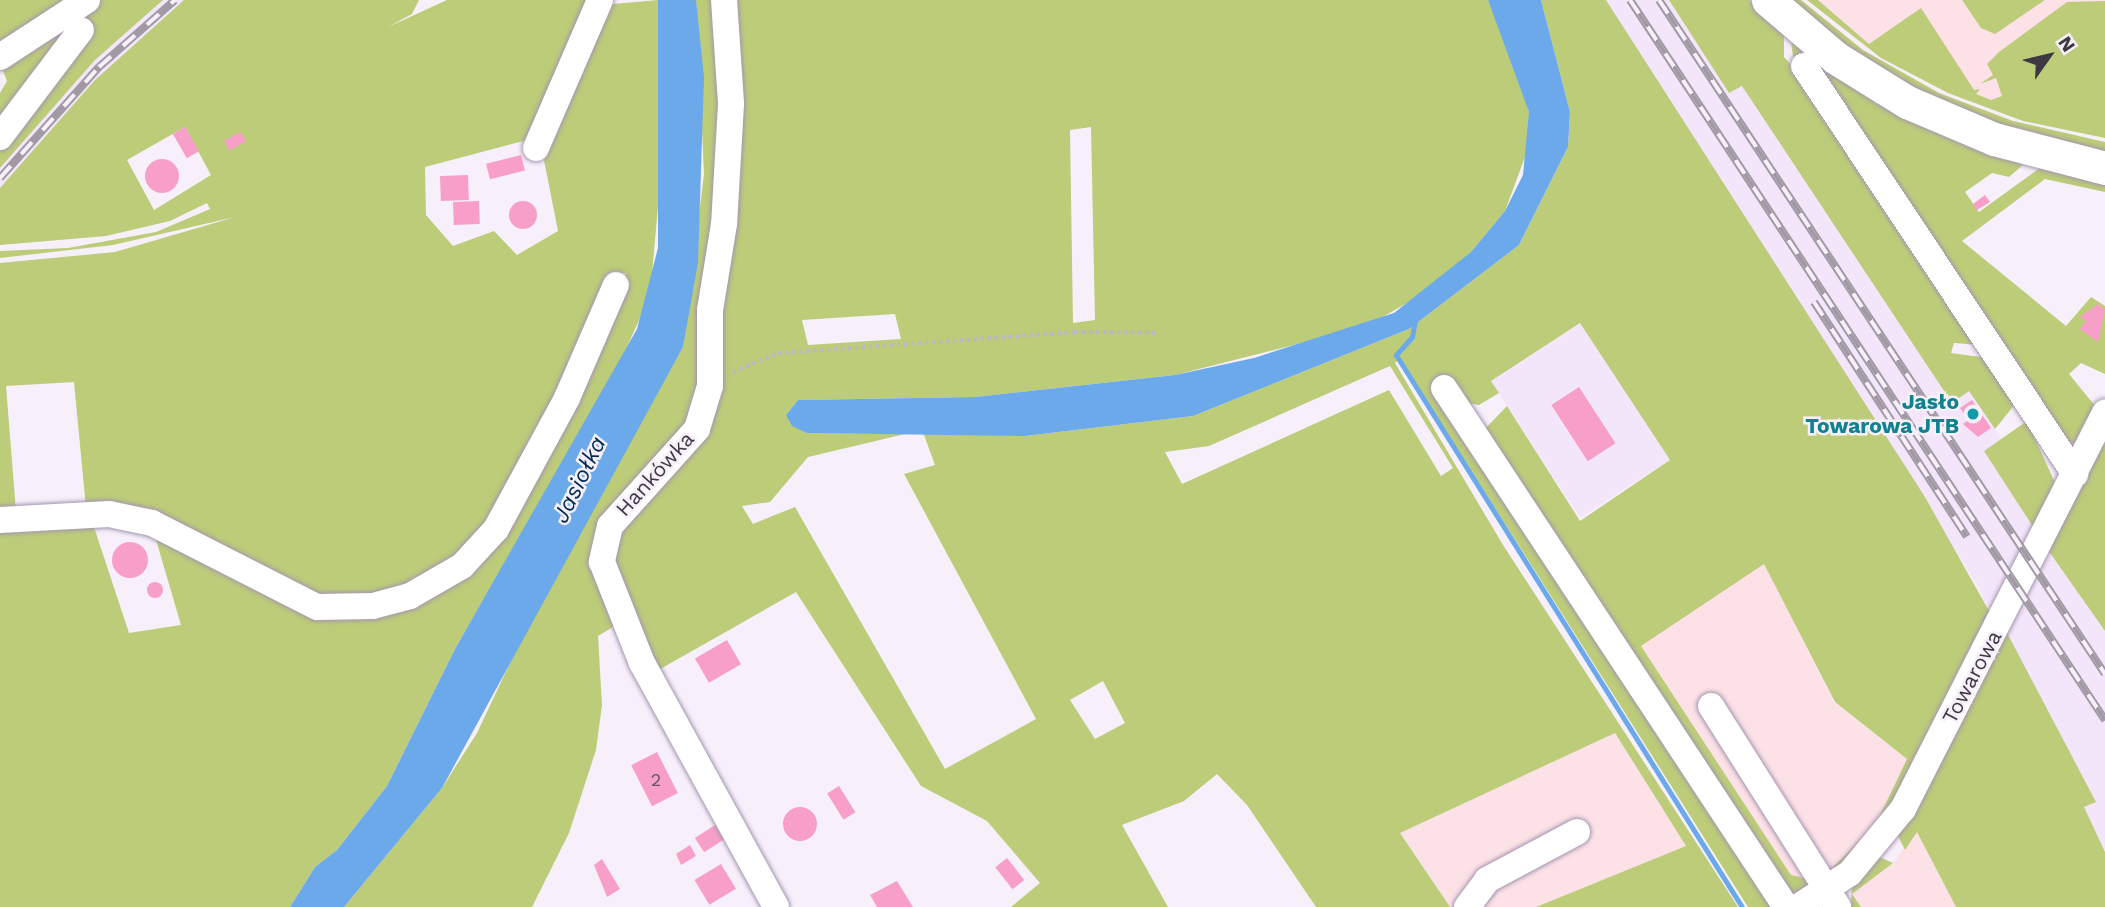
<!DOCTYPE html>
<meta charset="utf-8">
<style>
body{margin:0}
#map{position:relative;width:2105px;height:907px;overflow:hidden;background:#f7f0fb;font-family:"Work Sans",sans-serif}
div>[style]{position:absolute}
.built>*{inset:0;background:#f3e6fb;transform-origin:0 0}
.industrial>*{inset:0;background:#fce1e7}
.green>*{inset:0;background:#bccc79}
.water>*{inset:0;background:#6ba9eb}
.stream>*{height:5px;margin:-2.5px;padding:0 2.5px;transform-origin:2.5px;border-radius:2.5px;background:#6ba9eb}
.building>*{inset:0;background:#f79fc9;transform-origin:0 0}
.round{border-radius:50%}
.path>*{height:3.5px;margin-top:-1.75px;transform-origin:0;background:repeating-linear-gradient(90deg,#bdb7c2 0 3.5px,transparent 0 7px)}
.roads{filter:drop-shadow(0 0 2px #a595af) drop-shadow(0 0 2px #a595af)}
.minor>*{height:26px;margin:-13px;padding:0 13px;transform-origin:13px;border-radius:13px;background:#fff}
.major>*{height:33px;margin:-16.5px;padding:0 16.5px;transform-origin:16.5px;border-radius:16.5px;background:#fff}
.rail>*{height:8px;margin-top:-4px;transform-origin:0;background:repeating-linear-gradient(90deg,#f7f0fb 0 16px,#a19aa5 0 32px);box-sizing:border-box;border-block:2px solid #a19aa5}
.dots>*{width:19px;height:19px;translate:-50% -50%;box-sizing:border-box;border:4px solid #f7f0fb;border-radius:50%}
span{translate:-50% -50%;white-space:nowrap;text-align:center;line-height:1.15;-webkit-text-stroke:5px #f7f0fb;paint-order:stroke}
.number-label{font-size:18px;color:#6c5264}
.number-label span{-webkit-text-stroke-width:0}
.culture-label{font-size:21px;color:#0d838f;font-weight:700}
.right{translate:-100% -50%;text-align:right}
.street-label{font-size:21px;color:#3e3843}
.water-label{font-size:23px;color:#002b54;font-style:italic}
.north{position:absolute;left:2014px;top:21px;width:70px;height:70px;-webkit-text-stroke:5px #f7f0fb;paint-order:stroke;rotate:56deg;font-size:19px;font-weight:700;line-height:28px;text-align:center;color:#3e3843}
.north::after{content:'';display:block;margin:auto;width:24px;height:32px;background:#3e3843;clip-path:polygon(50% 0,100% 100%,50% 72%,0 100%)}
</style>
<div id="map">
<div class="built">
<div style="clip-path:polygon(155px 0,192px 0,0 207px,0 157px,54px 94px)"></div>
<div style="clip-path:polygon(1606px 0,1669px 0,1729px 93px,1742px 85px,1952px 402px,1969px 390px,2001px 438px,1984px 451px,2105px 631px,2105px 852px,1976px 583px)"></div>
<div style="left:1581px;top:323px;width:163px;height:107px;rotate:57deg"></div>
</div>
<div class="industrial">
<div style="clip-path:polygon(1818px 0,2105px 0,2105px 133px,1954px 91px,1869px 44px)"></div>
<div style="clip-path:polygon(1764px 563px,1834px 702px,1907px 759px,1875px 826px,1822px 882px,1791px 875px,1641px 646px)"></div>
<div style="clip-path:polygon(1615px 733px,1686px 846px,1536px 907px,1450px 907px,1400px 833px)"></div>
<div style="clip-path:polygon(1917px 831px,1956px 907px,1861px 907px,1852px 894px,1893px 863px)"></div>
</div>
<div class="green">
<div style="clip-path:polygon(0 0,80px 0,0 53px)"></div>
<div style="clip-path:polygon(94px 0,163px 0,95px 60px,0 168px,0 93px,7px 81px,0 63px)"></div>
<div style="clip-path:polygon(evenodd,184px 0,419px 0,412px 14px,388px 27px,447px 0,598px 0,535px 138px,425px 167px,426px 215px,453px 246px,494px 231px,517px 255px,558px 231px,542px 150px,602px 5px,658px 0,661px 173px,650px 296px,621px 360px,455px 649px,387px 786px,337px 850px,315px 867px,290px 907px,0 907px,0 531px,93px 524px,129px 633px,181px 625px,154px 533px,284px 605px,339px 618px,414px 604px,449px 587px,498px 541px,607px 333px,626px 273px,612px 272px,495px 518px,450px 565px,397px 591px,344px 602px,318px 597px,161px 522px,86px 508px,74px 382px,6px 386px,16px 511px,0 512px,0 263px,115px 252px,235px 217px,113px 245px,0 258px,0 251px,68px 248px,156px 232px,210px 209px,207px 203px,170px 221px,106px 236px,0 245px,0 188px,95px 80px,184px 0,185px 127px,211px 175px,154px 210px,127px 160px,185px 127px)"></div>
<div style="clip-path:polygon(696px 0,721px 0,728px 107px,696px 415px,612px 515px,618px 624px,598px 636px,602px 705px,596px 750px,569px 833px,532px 907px,344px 907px,442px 788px,477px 733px,545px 589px,683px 347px,704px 174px)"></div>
<div style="clip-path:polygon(evenodd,728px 0,1488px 0,1516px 67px,1529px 112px,1529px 146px,1505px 211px,1471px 252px,1421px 295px,1365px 327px,1175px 375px,975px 397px,798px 400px,786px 415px,807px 433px,905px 434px,808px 457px,770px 502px,742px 506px,753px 524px,795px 507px,945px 769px,1036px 719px,904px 474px,935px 465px,923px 432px,1025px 436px,1193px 416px,1409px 329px,1519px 245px,1568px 147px,1570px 112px,1541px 0,1606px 0,1925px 497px,1993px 618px,1888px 817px,1839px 867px,1833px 867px,1875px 826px,1907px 759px,1835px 702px,1764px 564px,1641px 646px,1791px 875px,1808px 879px,1807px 889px,1793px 895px,1484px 430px,1507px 406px,1580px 521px,1670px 460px,1580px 323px,1491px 381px,1499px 393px,1479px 405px,1467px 403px,1774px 907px,1748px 907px,1400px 358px,1395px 363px,1503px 545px,1738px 907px,1536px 907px,1686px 846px,1615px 733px,1400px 833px,1450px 907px,1316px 907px,1247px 805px,1217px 774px,1184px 801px,1122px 825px,1168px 907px,1011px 907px,1040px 883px,987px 821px,921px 786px,796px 592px,655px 672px,609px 550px,619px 523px,706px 422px,728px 0,1091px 127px,1095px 320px,1073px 323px,1070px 130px,1091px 127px,728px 0,895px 314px,901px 339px,808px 345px,802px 320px,895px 314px,728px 0,1390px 366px,1453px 468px,1441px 476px,1389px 390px,1182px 484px,1165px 452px,1209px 446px,1390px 366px,728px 0,1103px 681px,1125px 723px,1095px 739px,1070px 700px,1103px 681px)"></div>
<div style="clip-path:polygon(1669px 0,1749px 0,1784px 36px,1784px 57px,1813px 88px,1980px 345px,1954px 343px,1951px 353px,1988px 358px,2016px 403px,1995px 429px,1969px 391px,1952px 403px,1742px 86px,1729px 93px)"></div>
<div style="clip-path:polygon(1789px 0,1801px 0,1863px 50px,1939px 93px,2013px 121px,2105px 142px,2105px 151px,1988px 123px,1878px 71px)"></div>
<div style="clip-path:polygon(1807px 0,1818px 0,1869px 44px,1921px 8px,1974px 90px,1980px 89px,1976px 94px,1991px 100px,2002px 96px,1996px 78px,1980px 84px,1993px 75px,1987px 64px,1999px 52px,2067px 2px,2105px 1px,2105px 138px,2023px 121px,1948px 93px,1881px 58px)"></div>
<div style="clip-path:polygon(1962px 0,2045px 0,1995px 34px,1981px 28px)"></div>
<div style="clip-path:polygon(1791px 42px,1875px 103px,2024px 164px,2009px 177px,1992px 173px,1965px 192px,1979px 212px,2040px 168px,2105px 182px,2105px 192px,2045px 179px,1962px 241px,2066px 326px,2091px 297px,2105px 306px,2105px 374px,2081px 363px,2069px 374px,2096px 407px,2078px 442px,2063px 444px,1808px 64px,1793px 56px)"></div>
<div style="clip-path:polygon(2027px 421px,2056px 485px,2037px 533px,1984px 451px)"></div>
<div style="clip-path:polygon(2101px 442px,2105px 444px,2105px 631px,2048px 550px)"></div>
<div style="clip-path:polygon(2005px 629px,2096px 802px,2084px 807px,2105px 852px,2105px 907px,1956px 907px,1917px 832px,1905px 850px,1896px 832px)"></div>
<div style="clip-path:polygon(1877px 856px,1893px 863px,1852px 894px,1861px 907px,1851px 907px,1852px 882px)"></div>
</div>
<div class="water">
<div style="clip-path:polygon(658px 0,696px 0,704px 77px,698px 263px,683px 347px,442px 788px,344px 907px,290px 907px,315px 867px,337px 850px,387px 786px,455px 649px,637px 329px,658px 248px)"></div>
<div style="clip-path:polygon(1488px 0,1541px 0,1570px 112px,1568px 147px,1519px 245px,1409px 329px,1193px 416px,1025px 436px,807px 433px,792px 426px,786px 415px,798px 400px,975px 397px,1175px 375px,1254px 358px,1394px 313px,1471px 252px,1505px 211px,1523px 175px,1529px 112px)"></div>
</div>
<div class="stream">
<div style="left:1415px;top:320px;width:17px;rotate:100deg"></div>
<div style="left:1412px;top:337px;width:24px;rotate:132deg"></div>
<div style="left:1396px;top:355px;width:651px;rotate:57.92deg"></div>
</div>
<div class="building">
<div style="left:185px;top:127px;width:28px;height:14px;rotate:60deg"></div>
<div style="left:241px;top:132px;width:11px;height:19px;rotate:63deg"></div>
<div style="left:521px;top:155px;width:16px;height:36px;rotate:76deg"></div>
<div class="round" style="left:145px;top:159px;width:34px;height:34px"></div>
<div style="left:468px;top:175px;width:25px;height:28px;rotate:88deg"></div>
<div style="clip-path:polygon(1985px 195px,1990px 202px,1977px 210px,1973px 204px)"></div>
<div class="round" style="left:509px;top:201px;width:28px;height:28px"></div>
<div style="left:479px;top:201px;width:23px;height:26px;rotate:88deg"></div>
<div style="clip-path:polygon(2098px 304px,2105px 310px,2098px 342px,2080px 329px,2086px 321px,2080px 317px)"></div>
<div style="left:1579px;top:387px;width:67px;height:33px;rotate:57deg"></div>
<div style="clip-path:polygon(1972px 400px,1991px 428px,1978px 437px,1963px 424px,1968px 420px,1960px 408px)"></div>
<div class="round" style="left:112px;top:542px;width:36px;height:36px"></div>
<div class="round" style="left:147px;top:582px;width:16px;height:16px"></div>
<div style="left:727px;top:640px;width:28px;height:37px;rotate:60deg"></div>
<div style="left:657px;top:752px;width:46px;height:29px;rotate:63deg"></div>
<div style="left:839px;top:786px;width:31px;height:14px;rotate:58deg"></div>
<div class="round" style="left:783px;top:807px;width:34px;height:34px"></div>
<div style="left:715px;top:825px;width:17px;height:24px;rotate:57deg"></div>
<div style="clip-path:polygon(690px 845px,696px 856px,681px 865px,676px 854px)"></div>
<div style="left:1007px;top:858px;width:28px;height:15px;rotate:52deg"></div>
<div style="clip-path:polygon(602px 859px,620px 889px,607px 897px,594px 865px)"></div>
<div style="left:721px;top:864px;width:29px;height:31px;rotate:59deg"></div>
<div style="clip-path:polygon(897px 881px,913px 907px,877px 907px,870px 895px)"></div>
</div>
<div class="path">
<div style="left:733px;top:372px;width:49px;rotate:-22.9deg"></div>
<div style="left:778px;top:353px;width:298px;rotate:-4deg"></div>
<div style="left:1075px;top:332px;width:81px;rotate:0.7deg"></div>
</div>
<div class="roads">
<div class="minor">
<div style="left:724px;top:0;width:104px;rotate:86.1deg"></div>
<div style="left:731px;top:104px;width:120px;rotate:93.3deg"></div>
<div style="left:724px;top:224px;width:87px;rotate:99.2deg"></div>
<div style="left:710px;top:310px;width:76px;rotate:90deg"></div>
<div style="left:710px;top:386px;width:45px;rotate:106.8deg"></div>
<div style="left:697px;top:429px;width:130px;rotate:131.9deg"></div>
<div style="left:610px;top:526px;width:37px;rotate:103deg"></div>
<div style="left:602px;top:562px;width:109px;rotate:68.4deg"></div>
<div style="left:642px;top:663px;width:278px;rotate:61.2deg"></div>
<div style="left:0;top:57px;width:104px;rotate:-33.2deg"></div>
<div style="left:1804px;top:66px;width:490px;rotate:56.4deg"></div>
<div style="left:0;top:137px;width:134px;rotate:-52.9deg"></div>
<div style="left:536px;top:148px;width:161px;rotate:-66.6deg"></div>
<div style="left:1444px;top:388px;width:622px;rotate:56.62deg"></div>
<div style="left:0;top:520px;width:109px;rotate:-3.2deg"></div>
<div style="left:109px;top:514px;width:44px;rotate:11.8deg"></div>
<div style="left:152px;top:523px;width:185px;rotate:27deg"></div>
<div style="left:317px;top:607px;width:56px;rotate:-1deg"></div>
<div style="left:373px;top:606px;width:38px;rotate:-15deg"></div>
<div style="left:410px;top:596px;width:60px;rotate:-30deg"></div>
<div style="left:462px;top:566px;width:50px;rotate:-47.4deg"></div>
<div style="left:496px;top:529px;width:149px;rotate:-61.5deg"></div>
<div style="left:567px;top:398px;width:123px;rotate:-66.6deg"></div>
<div style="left:1711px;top:706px;width:238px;rotate:57.7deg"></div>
<div style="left:1467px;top:907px;width:34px;rotate:-53deg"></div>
<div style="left:1487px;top:880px;width:102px;rotate:-28.1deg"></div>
<div style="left:1798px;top:907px;width:62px;rotate:-33.2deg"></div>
<div style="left:1850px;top:873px;width:83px;rotate:-50.4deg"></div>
<div style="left:1903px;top:809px;width:445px;rotate:-63deg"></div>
</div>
<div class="major">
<div style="left:1768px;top:0;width:89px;rotate:40.5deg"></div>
<div style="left:1836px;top:58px;width:84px;rotate:31.8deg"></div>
<div style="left:1907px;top:102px;width:95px;rotate:23deg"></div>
<div style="left:1994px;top:139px;width:115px;rotate:14.6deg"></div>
</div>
</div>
<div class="rail">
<div style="left:1630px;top:0;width:863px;rotate:56.59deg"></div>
<div style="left:1659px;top:0;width:808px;rotate:56.51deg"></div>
<div style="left:0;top:178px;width:149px;rotate:-48.3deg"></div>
<div style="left:99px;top:67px;width:101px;rotate:-41.4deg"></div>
<div style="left:1814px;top:302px;width:280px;rotate:56.9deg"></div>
</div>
<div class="dots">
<div style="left:1973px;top:414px;background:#0f9aa8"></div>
</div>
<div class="number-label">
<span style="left:656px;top:780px">2</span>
</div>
<div class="culture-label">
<span class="right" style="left:1959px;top:414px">Jasło<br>Towarowa JTB</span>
</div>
<div class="street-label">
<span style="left:655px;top:474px;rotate:-48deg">Hankówka</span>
<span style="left:1972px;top:677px;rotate:-62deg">Towarowa</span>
</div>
<div class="water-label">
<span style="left:580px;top:480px;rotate:-64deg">Jasiołka</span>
</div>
<div class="north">N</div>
</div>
